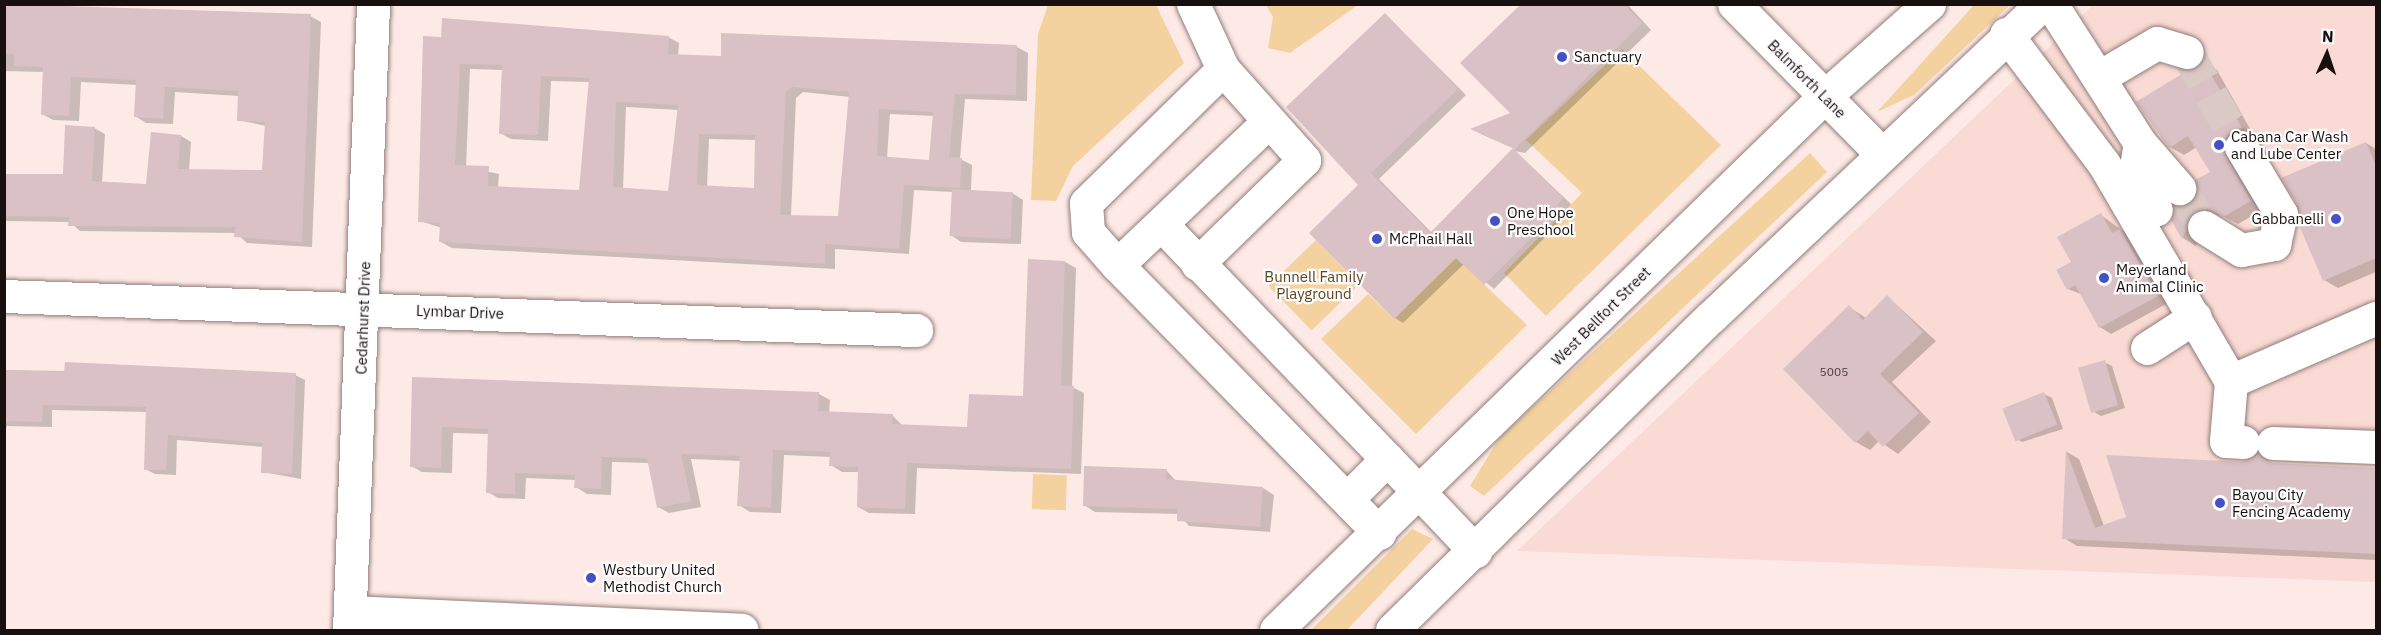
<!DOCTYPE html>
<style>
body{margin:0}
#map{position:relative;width:2381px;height:635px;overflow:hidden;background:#fdeae6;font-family:"IBM Plex Sans",sans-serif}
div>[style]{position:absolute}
.built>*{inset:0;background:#fadad4}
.green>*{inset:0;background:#f3d29f;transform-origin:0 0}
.shadow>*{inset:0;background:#0003}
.building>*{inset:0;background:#d9c1c5;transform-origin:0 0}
.minor-tunnel>*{height:33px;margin-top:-16.5px;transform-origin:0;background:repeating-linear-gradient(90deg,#dbc9c6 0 33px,transparent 0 49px)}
.roads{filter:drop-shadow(0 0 2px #927d79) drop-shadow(0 0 2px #927d79)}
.minor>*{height:33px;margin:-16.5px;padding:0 16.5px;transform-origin:16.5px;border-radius:16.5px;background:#fff}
.major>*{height:33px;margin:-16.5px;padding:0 16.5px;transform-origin:16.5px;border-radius:16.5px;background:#fff}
.dots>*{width:16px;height:16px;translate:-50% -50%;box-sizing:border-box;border:3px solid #fcfcfc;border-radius:50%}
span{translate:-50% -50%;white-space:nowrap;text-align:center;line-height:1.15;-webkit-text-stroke:4.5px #fcfcfc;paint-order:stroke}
.number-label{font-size:12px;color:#483c3c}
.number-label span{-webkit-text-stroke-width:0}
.poi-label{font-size:15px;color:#18100f}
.left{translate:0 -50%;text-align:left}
.right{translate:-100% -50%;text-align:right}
.street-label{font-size:15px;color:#18100f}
.park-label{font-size:15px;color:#5c451f}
.frame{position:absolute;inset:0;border:6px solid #18100f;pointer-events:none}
.north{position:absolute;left:2297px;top:24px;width:60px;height:60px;-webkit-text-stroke:4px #fcfcfc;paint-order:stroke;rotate:3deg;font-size:16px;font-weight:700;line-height:24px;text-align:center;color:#18100f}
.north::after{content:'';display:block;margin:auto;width:21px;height:27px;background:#18100f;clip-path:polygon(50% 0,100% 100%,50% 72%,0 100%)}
</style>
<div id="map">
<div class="built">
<div style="clip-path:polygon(2093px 5px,2376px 5px,2376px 582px,1517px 551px)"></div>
</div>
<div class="green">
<div style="clip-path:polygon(1048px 5px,1156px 5px,1184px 63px,1073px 166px,1056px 201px,1031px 200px,1038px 34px)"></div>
<div style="clip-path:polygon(1266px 5px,1358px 5px,1290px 53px,1268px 48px,1273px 17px)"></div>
<div style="clip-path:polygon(1974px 5px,2010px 5px,1914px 95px,1877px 112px)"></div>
<div style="clip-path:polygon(1622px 49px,1721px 145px,1546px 316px,1504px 273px,1582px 193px,1526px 140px)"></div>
<div style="clip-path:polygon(1810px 153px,1827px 172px,1484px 496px,1470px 486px,1500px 437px)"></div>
<div style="left:1316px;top:240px;width:62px;height:66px;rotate:46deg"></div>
<div style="clip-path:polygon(1456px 258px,1527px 325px,1416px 434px,1321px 339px,1368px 294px,1394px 319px)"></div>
<div style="left:1033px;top:474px;width:34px;height:35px;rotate:2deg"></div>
<div style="clip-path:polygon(1412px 529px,1433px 539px,1347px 630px,1311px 630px)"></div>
</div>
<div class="shadow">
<div style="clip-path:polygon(1523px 4px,1627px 4px,1651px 30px,1525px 153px,1515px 151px,1571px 204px,1565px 211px,1568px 214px,1494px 289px,1464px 264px,1403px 323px,1395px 318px,1360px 185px,1386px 15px,1466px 95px,1379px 179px,1432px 233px,1515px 149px,1481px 134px,1512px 113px)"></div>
<div style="clip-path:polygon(4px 7px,310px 16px,321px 22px,312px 247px,247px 243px,236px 233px,80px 231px,70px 222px,4px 221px,4px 175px,64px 176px,94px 128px,105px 134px,102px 183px,148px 185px,181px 136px,191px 142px,189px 171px,263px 172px,266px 126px,238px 120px,239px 96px,175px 92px,173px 124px,146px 123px,135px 116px,137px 85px,81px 82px,79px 121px,53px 120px,42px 114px,45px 72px,4px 71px)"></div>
<div style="clip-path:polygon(evenodd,723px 34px,1017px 47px,1028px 53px,1027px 101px,965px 99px,960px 159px,972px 165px,971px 191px,1012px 193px,1023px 200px,1021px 244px,961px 242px,951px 235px,953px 192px,914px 190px,909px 254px,835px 249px,835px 269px,452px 248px,441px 242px,442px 228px,420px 221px,425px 38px,668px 37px,679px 43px,678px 56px,722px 57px,723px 34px,470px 69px,503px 70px,500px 133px,511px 139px,548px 141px,551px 81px,590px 82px,580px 192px,498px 188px,499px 174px,466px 167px,470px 69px,723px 34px,803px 92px,850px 97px,840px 218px,791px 216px,796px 98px,803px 92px,723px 34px,626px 107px,679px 110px,669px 193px,623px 190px,626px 107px,723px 34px,890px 114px,934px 116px,930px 161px,887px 158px,890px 114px,723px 34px,709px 139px,757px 140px,756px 189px,707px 187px,709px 139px)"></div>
<div style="clip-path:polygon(2203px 62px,2217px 70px,2254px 136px,2245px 139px,2264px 209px,2238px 224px,2220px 215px,2208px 218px,2196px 246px,2183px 238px,2173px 220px,2193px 203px,2212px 172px,2197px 147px,2184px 155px,2170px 147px)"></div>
<div style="clip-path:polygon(2366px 143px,2376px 149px,2376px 272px,2338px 288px,2324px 280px)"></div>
<div style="clip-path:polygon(2101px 215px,2131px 237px,2168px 303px,2111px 334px,2100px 327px,2081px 294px,2068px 289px,2073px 262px)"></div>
<div style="clip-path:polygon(1065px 262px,1076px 268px,1072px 387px,1084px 393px,1081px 474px,917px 468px,915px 514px,869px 513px,858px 507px,859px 472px,842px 472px,831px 465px,831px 457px,784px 455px,781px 513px,750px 512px,739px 505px,741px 461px,691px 459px,701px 507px,669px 513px,658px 507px,649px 463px,612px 462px,611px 495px,587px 494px,576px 487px,576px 480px,526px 478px,525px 499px,498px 498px,488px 492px,489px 434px,453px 433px,452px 473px,422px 472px,411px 466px,413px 379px,819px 394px,830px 400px,829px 413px,892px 415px,903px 426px,969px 429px,1025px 398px)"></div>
<div style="clip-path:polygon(1888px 297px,1936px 341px,1892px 382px,1931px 422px,1898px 454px,1879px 441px,1870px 450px,1856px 442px,1785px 369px,1849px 307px,1866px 318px)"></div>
<div style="clip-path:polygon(2104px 362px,2112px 366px,2125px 408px,2101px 416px,2094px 412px)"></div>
<div style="clip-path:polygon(4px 370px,295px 375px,305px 380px,301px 479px,263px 472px,264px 447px,177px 440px,176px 475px,155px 474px,145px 469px,148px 412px,52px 410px,52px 427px,7px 426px,4px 433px)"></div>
<div style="clip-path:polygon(2044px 394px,2052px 398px,2063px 429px,2022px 442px,2015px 438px)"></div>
<div style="clip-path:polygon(2067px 452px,2079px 459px,2104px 526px,2274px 465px,2376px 469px,2376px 560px,2077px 546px,2064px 538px)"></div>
<div style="clip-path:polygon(1166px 470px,1177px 482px,1263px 488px,1274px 495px,1270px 532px,1189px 526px,1179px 514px,1095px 512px,1084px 505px)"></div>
</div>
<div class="building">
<div style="clip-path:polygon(4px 4px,311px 14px,302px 242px,234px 237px,235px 227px,68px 226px,69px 217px,4px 216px,4px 174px,63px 174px,65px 125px,95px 127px,92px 181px,146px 184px,151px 132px,181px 135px,178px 169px,262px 170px,265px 122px,237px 121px,238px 91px,165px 87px,163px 119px,134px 117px,136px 80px,71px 77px,69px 116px,41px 115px,43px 67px,14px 66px,14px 54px,4px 53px)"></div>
<div style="clip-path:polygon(1521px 4px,1624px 4px,1642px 23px,1515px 149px,1470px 129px,1510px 113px,1460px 63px)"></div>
<div style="clip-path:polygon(1385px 13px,1458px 89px,1371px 173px,1430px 233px,1513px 148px,1563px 198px,1557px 205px,1561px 208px,1484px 285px,1456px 258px,1394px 319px,1309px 233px,1358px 185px,1286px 107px)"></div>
<div style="clip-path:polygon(evenodd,442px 18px,669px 36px,668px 54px,721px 56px,721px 33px,1017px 45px,1016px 95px,955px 94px,949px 157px,962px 158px,960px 188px,904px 185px,899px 249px,825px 244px,825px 264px,439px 242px,440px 223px,418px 222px,423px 36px,441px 37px,442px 18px,460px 64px,502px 65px,499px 134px,538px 135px,541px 76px,589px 78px,579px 190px,488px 186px,489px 166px,455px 165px,460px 64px,442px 18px,792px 87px,849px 92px,838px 216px,780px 215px,786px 92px,792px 87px,442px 18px,616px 102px,678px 105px,668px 191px,613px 187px,616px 102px,442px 18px,879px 109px,933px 112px,929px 160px,877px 156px,879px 109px,442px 18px,699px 134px,755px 135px,754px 188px,697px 185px,699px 134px)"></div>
<div style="clip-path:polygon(2203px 61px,2242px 128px,2231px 131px,2222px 148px,2251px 201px,2223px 217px,2205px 208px,2195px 211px,2182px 239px,2171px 220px,2174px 206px,2192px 202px,2195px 180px,2210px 172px,2188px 136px,2169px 148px,2136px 102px)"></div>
<div style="clip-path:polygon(2366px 142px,2376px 166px,2376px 258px,2323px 281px,2298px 223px,2297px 204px,2281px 178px)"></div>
<div style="left:952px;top:189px;width:61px;height:47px;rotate:3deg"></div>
<div style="clip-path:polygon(2101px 213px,2112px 233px,2120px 229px,2158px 296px,2099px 328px,2075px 285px,2067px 290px,2056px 270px,2071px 262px,2057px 237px)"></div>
<div style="clip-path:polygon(1028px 259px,1065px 261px,1061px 385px,1074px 386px,1071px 469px,907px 463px,905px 509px,857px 507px,858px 467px,829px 466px,830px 452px,773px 450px,771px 508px,737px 506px,740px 456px,681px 454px,691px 501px,657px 508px,647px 458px,602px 457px,601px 489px,574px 488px,575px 475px,515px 473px,515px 494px,486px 493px,488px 429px,442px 427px,441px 468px,410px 467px,412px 377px,819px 392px,818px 411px,893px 414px,892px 424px,967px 427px,969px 394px,1023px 396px)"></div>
<div style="clip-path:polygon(1887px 295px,1923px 332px,1880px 374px,1919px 413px,1883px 447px,1868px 431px,1855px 443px,1783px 369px,1849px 305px,1863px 320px)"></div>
<div style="left:2105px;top:360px;width:47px;height:28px;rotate:74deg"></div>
<div style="clip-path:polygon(65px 362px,296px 373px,292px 474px,261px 473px,262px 443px,168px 435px,166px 470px,144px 470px,146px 407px,43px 405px,42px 422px,4px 421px,4px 370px,64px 372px)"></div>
<div style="left:2044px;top:392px;width:35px;height:45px;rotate:68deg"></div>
<div style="clip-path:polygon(2066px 450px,2095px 528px,2126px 517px,2106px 455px,2242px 462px,2258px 453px,2272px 463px,2376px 468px,2376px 554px,2062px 539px)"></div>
<div style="clip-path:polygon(1084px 466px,1167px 469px,1166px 479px,1263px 487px,1260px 527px,1177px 521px,1177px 509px,1083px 506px)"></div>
</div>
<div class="minor-tunnel">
<div style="left:2187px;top:52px;width:109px;rotate:60.4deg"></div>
<div style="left:2179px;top:188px;width:46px;rotate:57.3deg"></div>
</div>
<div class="roads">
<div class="minor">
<div style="left:1193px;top:4px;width:72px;rotate:65.2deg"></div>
<div style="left:1223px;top:69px;width:122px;rotate:48.3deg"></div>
<div style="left:1304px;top:160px;width:149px;rotate:135.8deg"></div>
<div style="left:1734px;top:4px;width:209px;rotate:45.4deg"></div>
<div style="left:2051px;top:4px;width:165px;rotate:57.4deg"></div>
<div style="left:2140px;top:143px;width:60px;rotate:49.1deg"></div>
<div style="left:2006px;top:34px;width:163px;rotate:53deg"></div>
<div style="left:2104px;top:164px;width:251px;rotate:59.7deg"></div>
<div style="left:2101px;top:76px;width:65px;rotate:-30.5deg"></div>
<div style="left:2157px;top:43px;width:31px;rotate:17deg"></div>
<div style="left:1269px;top:121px;width:209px;rotate:136.5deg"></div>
<div style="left:1117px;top:265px;width:375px;rotate:45.6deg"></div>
<div style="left:2140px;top:143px;width:29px;rotate:100deg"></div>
<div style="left:2135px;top:172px;width:43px;rotate:61.1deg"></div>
<div style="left:1162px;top:225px;width:373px;rotate:46.1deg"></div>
<div style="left:2204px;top:227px;width:44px;rotate:31.9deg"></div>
<div style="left:2241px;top:250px;width:34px;rotate:-10deg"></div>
<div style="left:2274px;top:244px;width:31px;rotate:-77deg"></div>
<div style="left:2281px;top:214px;width:78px;rotate:-120.8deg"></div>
<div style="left:1117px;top:265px;width:44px;rotate:-131.3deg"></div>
<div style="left:1088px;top:232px;width:29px;rotate:-94deg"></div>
<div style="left:1086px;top:203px;width:192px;rotate:-44.4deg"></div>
<div style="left:4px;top:296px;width:913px;rotate:2.14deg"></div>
<div style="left:2147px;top:348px;width:57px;rotate:-32.9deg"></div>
<div style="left:2243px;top:442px;width:17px;rotate:-177deg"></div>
<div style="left:2226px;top:441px;width:60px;rotate:-85.2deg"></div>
<div style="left:2231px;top:381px;width:158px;rotate:-23.5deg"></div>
<div style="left:2273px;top:443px;width:103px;rotate:2.2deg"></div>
<div style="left:1347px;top:499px;width:57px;rotate:-45deg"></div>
<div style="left:350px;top:612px;width:392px;rotate:2.6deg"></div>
<div style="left:349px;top:630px;width:626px;rotate:-87.8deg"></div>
</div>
<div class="major">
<div style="left:1421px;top:494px;width:79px;rotate:46.5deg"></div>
<div style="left:1276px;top:630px;width:766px;rotate:-44.21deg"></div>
<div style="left:1825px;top:96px;width:139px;rotate:-41.5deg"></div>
<div style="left:1392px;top:630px;width:447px;rotate:-44.5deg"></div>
<div style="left:1711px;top:317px;width:456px;rotate:-43.4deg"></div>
</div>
</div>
<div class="dots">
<div style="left:1562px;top:57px;background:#4450c5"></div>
<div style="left:2219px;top:145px;background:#4450c5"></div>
<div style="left:2336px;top:219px;background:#4450c5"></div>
<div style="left:1495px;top:221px;background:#4450c5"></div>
<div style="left:1377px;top:239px;background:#4450c5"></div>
<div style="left:2104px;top:278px;background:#4450c5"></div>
<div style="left:2220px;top:503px;background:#4450c5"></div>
<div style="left:591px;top:578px;background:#4450c5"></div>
</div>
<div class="number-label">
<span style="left:1834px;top:372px">5005</span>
</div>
<div class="poi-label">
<span class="left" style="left:1574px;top:57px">Sanctuary</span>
<span class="left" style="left:2231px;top:145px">Cabana Car Wash<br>and Lube Center</span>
<span class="left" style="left:1507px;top:221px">One Hope<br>Preschool</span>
<span class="right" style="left:2324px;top:219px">Gabbanelli</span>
<span class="left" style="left:1389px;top:239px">McPhail Hall</span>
<span class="left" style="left:2116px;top:278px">Meyerland<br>Animal Clinic</span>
<span class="left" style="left:2232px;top:503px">Bayou City<br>Fencing Academy</span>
<span class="left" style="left:603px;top:578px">Westbury United<br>Methodist Church</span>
</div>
<div class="street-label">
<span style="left:1807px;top:79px;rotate:45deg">Balmforth Lane</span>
<span style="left:460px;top:312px;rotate:2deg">Lymbar Drive</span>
<span style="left:1601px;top:316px;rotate:-45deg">West Bellfort Street</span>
<span style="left:363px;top:318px;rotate:-88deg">Cedarhurst Drive</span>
</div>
<div class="park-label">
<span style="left:1314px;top:285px">Bunnell Family<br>Playground</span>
</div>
<div class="frame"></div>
<div class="north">N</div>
</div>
